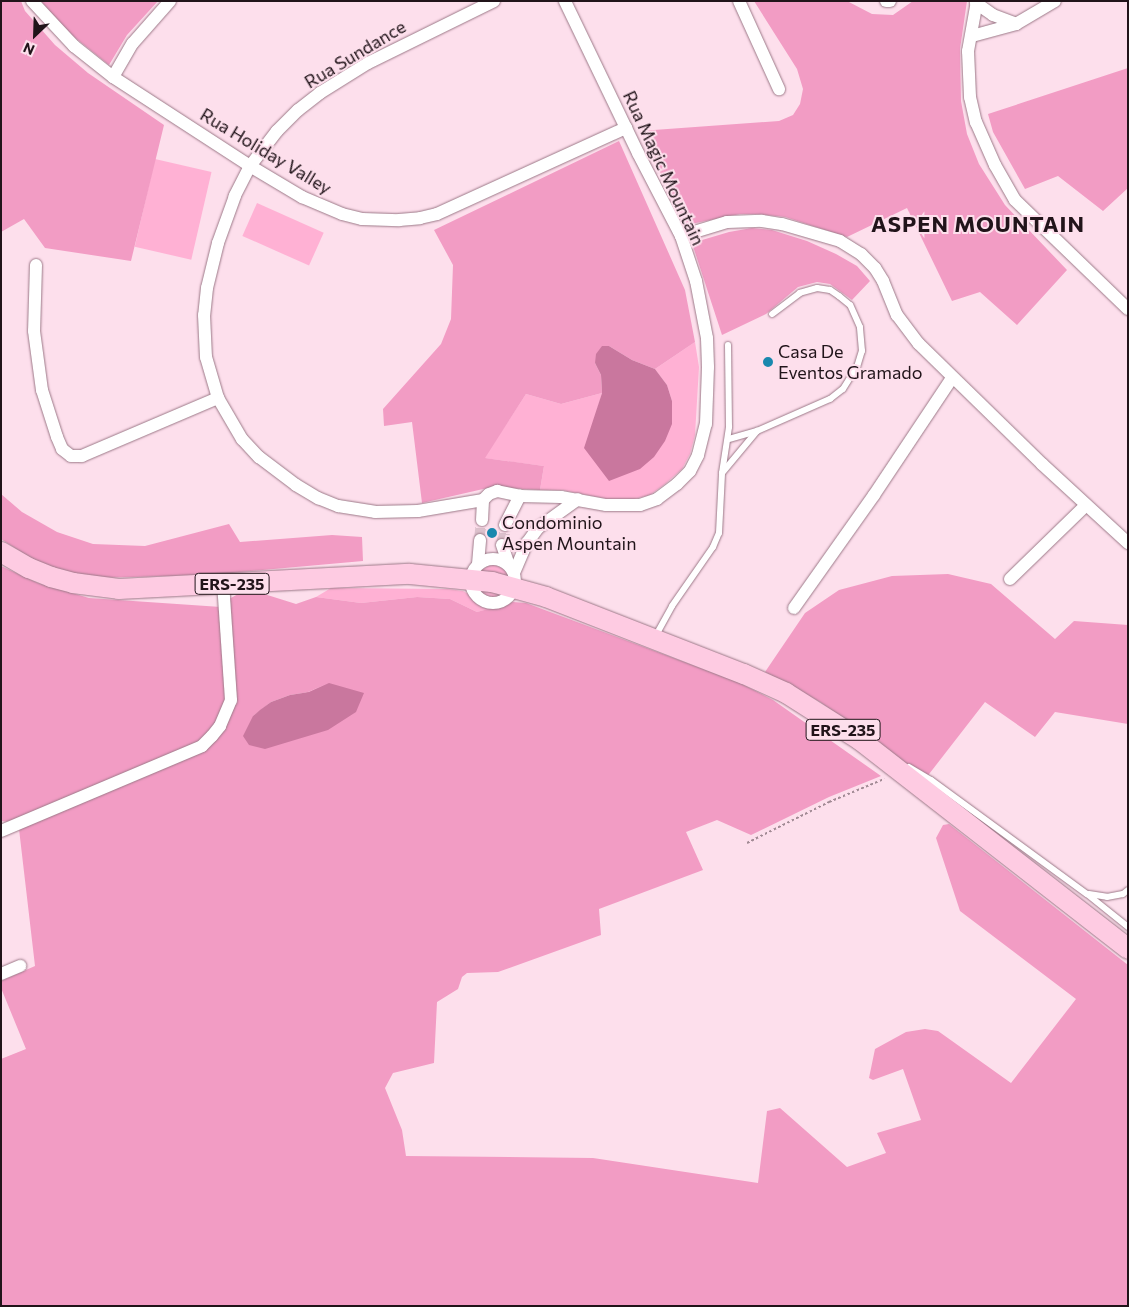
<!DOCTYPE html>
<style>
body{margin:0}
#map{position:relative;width:1129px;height:1307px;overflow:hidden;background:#fddfec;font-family:Commissioner,sans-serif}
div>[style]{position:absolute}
.green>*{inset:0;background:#ffb1d4;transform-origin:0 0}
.forest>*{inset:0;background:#f29cc4}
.water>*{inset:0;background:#c9779e}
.street-tunnel>*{height:12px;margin-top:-6px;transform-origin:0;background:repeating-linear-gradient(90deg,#dcc1cc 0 12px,transparent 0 18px)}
.path>*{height:2px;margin-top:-1px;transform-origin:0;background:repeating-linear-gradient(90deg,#a18a94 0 2.5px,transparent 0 5px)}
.roads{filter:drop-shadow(0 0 1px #9c7988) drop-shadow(0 0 1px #9c7988)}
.lane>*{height:6px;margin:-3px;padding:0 3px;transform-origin:3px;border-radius:3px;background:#fff}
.street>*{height:12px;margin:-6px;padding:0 6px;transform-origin:6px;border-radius:6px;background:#fff}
.street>.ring{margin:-6px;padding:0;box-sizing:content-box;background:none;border:12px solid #fff;border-radius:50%}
.primary>*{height:20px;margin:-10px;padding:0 10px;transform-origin:10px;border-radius:10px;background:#fecbe2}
.dots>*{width:14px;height:14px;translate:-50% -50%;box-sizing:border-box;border:2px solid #fddfec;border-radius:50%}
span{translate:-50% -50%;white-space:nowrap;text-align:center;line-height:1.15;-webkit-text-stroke:4px #fddfec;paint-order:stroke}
.shield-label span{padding:1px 4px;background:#fddfec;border:1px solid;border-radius:4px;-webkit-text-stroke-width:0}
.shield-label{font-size:16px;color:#21141a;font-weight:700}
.street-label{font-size:18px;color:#21141a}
.poi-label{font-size:18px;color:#21141a}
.left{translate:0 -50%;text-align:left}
.district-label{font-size:22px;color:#21141a;font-weight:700;letter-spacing:1px}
.frame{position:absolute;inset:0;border:2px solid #21141a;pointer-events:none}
.north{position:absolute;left:10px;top:10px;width:50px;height:50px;-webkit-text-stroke:4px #fddfec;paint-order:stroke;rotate:204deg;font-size:14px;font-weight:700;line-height:20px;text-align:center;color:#21141a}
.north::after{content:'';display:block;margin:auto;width:18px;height:22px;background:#21141a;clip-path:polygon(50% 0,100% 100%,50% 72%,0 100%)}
</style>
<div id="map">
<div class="green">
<div style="left:155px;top:159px;width:58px;height:90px;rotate:13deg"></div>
<div style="left:257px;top:203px;width:73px;height:36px;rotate:24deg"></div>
<div style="clip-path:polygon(695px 342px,699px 367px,695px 435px,690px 454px,682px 469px,665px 484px,650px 495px,634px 499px,611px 500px,562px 490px,540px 490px,544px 466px,484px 458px,526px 394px,561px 404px,602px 393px,597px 410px,672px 401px,667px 385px,655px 369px)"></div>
<div style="clip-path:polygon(489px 565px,494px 565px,505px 569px,511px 579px,479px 572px)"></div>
<div style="clip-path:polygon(477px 587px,507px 594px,493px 599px,483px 595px)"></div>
<div style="clip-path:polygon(331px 588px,448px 589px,463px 591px,489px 606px,500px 606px,477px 612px,450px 599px,417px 597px,361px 603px,316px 597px)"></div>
</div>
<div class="forest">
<div style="clip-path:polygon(1px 1px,21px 1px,25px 11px,55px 45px,88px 73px,164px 125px,131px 261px,45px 248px,24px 219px,1px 232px)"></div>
<div style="clip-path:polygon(41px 1px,158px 1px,127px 35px,109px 65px,63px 28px)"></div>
<div style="clip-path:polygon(754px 1px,847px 1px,872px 14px,893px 15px,913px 1px,967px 1px,960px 49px,961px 101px,967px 134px,979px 164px,1005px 205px,1067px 270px,1017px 325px,980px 292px,952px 301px,907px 208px,847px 237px,785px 217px,756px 214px,740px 214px,686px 225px,640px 131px,779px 121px,793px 115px,800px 104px,803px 89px,797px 69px)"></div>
<div style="clip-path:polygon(1128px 68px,1128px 188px,1103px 211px,1058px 176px,1025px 189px,993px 132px,988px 114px)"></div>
<div style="clip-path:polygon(619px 141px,685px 290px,695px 342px,655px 369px,632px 360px,609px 346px,595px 363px,601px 375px,602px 393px,561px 404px,526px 394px,485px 458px,544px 466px,540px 490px,492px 487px,422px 503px,412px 422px,384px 426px,383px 409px,441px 344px,451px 319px,453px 265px,434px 230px)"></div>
<div style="clip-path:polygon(752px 228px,772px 230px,807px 241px,836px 254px,857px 266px,870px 281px,852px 300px,830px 284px,817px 282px,798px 287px,766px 314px,722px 335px,692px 243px,729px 232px)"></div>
<div style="clip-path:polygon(1px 494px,22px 512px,57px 532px,93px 544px,145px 546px,229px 524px,240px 542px,332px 535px,362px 537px,363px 561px,207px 575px,97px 578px,64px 571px,35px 561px,1px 539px)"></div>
<div style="clip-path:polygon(1px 566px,38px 583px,89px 598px,221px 607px,227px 700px,218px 724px,200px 742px,9px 822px,1px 821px)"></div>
<div style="clip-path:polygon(948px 574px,991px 584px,1055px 639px,1074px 621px,1128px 625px,1128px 724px,1055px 712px,1035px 737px,985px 702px,926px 778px,820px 702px,765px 672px,805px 613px,839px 590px,892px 576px)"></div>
<div style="clip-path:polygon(evenodd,240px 593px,261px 593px,296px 604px,316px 597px,361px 603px,417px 597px,450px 599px,477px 612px,513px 602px,526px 603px,738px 682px,773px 700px,881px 776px,829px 797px,751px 835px,717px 820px,686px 832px,703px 870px,599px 909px,601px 935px,498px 972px,467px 973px,462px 977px,458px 989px,437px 1002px,434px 1063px,393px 1073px,385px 1088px,402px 1130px,406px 1156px,593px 1158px,758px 1183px,767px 1111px,780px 1108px,847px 1167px,886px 1153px,877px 1133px,921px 1120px,903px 1069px,873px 1080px,869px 1078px,875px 1049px,906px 1032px,925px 1029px,938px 1031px,1011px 1083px,1076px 999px,960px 911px,936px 838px,943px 825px,949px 824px,1128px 965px,1128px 1306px,1px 1306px,1px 1059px,26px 1049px,1px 988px,1px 981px,35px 966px,19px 829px,203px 749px,229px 716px,229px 599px,240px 593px,329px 683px,253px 716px,271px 702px,290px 695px,309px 692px,329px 683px)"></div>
</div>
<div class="water">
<div style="clip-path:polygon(602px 346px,609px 346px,632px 360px,655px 369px,667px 385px,672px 401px,672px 424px,665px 441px,654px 457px,640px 469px,609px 481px,584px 448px,602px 393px,601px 375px,595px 363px,596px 354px)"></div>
<div style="clip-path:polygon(329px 683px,364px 693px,356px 712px,328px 730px,265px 749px,249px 745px,243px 736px,253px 716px,260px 710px,271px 702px,290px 695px,309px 692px)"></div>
</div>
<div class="street-tunnel">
<div style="left:480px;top:540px;width:20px;rotate:-84deg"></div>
<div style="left:502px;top:545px;width:20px;rotate:-81deg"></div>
</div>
<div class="path">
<div style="left:747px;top:843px;width:92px;rotate:-26.6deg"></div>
<div style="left:829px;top:802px;width:60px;rotate:-22.7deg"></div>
</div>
<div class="roads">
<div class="lane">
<div style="left:729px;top:439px;width:29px;rotate:-16deg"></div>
<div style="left:722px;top:473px;width:47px;rotate:-81.3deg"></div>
<div style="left:729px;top:427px;width:82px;rotate:-90.7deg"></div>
<div style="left:655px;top:637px;width:35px;rotate:-61deg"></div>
<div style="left:672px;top:606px;width:72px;rotate:-55.2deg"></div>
<div style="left:713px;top:547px;width:15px;rotate:-67deg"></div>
<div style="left:719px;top:533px;width:60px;rotate:-87.1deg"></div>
<div style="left:722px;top:473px;width:55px;rotate:-50.2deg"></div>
<div style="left:757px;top:431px;width:80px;rotate:-23.7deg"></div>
<div style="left:830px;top:399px;width:16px;rotate:-38deg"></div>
<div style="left:843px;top:389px;width:26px;rotate:-58deg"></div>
<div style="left:857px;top:367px;width:17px;rotate:-73deg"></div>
<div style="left:862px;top:351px;width:24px;rotate:-95deg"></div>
<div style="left:860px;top:327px;width:24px;rotate:-114deg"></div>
<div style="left:850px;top:305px;width:14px;rotate:-141deg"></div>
<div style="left:839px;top:296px;width:11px;rotate:-146deg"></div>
<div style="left:830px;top:290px;width:13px;rotate:-171deg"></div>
<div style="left:817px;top:288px;width:18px;rotate:164deg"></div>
<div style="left:800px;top:293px;width:35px;rotate:143deg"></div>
<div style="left:909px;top:767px;width:26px;rotate:31deg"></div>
<div style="left:931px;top:780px;width:193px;rotate:36.2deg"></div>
<div style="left:1087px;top:894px;width:53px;rotate:38.8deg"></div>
<div style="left:1089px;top:894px;width:18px;rotate:9deg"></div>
<div style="left:1107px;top:897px;width:16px;rotate:-11deg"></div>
<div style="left:1123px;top:894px;width:6px;rotate:-39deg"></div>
</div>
<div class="street">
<div style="left:32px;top:1px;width:62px;rotate:47deg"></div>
<div style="left:74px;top:46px;width:50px;rotate:38.5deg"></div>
<div style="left:113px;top:77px;width:163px;rotate:33deg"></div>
<div style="left:250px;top:166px;width:61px;rotate:30.8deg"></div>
<div style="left:302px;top:197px;width:43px;rotate:23deg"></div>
<div style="left:342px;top:214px;width:21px;rotate:14deg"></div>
<div style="left:362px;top:219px;width:37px;rotate:2deg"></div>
<div style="left:399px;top:220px;width:21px;rotate:-5deg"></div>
<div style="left:420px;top:218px;width:17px;rotate:-13deg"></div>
<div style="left:437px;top:214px;width:208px;rotate:-24.5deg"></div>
<div style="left:494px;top:1px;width:140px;rotate:153.8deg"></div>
<div style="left:368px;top:63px;width:57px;rotate:148deg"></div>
<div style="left:320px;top:93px;width:28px;rotate:142deg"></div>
<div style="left:298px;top:110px;width:30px;rotate:135deg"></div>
<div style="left:277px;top:131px;width:44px;rotate:127.6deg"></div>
<div style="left:250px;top:166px;width:34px;rotate:117deg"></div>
<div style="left:235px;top:196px;width:50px;rotate:109.9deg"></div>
<div style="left:218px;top:243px;width:46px;rotate:103.7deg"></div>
<div style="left:207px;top:288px;width:27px;rotate:96deg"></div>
<div style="left:204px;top:315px;width:42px;rotate:87.3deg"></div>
<div style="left:206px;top:357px;width:43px;rotate:73.7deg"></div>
<div style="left:218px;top:398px;width:48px;rotate:59.7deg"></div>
<div style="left:242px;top:439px;width:25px;rotate:47deg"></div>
<div style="left:259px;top:457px;width:46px;rotate:37.1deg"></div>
<div style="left:296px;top:485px;width:26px;rotate:31deg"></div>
<div style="left:318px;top:498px;width:22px;rotate:22deg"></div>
<div style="left:338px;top:506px;width:37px;rotate:9deg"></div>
<div style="left:375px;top:512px;width:43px;rotate:-1.3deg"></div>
<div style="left:418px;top:511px;width:66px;rotate:-9.6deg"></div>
<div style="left:483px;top:500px;width:8px;rotate:-45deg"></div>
<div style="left:489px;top:494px;width:9px;rotate:-21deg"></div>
<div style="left:497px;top:491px;width:24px;rotate:12deg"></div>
<div style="left:520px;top:496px;width:41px;rotate:1.4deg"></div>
<div style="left:561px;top:497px;width:46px;rotate:10.1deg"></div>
<div style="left:606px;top:505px;width:34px"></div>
<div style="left:640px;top:505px;width:18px;rotate:-19deg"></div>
<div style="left:657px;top:499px;width:25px;rotate:-37deg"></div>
<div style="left:677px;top:484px;width:18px;rotate:-45deg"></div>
<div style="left:690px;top:471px;width:18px;rotate:-63deg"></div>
<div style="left:698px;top:455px;width:32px;rotate:-76deg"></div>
<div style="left:706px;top:424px;width:57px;rotate:-88deg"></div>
<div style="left:708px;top:367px;width:29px;rotate:-92deg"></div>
<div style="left:707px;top:338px;width:58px;rotate:-100.9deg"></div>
<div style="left:696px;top:281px;width:47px;rotate:-108.4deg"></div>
<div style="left:681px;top:236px;width:93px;rotate:-117.4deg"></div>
<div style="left:638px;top:153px;width:169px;rotate:-115.7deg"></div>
<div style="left:739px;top:1px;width:97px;rotate:65.6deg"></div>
<div style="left:886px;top:1px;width:4px"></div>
<div style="left:977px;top:1px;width:51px;rotate:100.2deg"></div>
<div style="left:968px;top:51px;width:46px;rotate:87.5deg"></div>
<div style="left:970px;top:97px;width:26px;rotate:77deg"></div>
<div style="left:976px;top:122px;width:47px;rotate:66.2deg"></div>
<div style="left:995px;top:165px;width:40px;rotate:60.3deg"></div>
<div style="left:1015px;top:200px;width:157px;rotate:44deg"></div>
<div style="left:976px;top:3px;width:21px;rotate:35deg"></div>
<div style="left:993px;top:15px;width:25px;rotate:21deg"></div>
<div style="left:972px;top:36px;width:46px;rotate:-15.3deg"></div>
<div style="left:1016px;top:24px;width:45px;rotate:-30.5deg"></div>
<div style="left:113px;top:77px;width:39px;rotate:-60deg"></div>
<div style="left:133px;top:43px;width:56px;rotate:-48.6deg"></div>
<div style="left:681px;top:236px;width:48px;rotate:-16.9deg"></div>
<div style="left:727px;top:222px;width:35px;rotate:-2deg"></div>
<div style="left:762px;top:221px;width:20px;rotate:9deg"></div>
<div style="left:782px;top:224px;width:60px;rotate:16.3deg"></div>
<div style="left:840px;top:241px;width:25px;rotate:32deg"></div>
<div style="left:861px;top:254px;width:20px;rotate:45deg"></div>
<div style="left:875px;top:268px;width:15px;rotate:58deg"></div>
<div style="left:883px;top:281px;width:37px;rotate:68deg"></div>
<div style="left:897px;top:315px;width:36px;rotate:53deg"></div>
<div style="left:919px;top:344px;width:172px;rotate:44.3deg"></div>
<div style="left:1042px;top:464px;width:117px;rotate:42.6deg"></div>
<div style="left:36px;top:265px;width:66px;rotate:91.7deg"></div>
<div style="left:34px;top:331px;width:60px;rotate:82.3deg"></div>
<div style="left:42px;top:390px;width:49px;rotate:72.3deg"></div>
<div style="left:57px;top:437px;width:13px;rotate:67deg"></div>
<div style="left:62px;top:449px;width:11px;rotate:38deg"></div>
<div style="left:71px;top:456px;width:11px"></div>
<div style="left:82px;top:456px;width:148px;rotate:-23.1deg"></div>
<div style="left:482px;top:520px;width:20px;rotate:-87deg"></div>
<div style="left:505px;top:525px;width:33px;rotate:-63deg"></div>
<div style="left:502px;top:545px;width:21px;rotate:71deg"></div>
<div class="ring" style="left:471px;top:559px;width:32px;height:32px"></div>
<div style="left:478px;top:564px;width:24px;rotate:-85deg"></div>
<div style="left:514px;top:573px;width:33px;rotate:-67deg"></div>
<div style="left:527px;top:543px;width:19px;rotate:-54deg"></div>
<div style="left:538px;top:528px;width:49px;rotate:-35.9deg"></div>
<div style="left:1010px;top:579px;width:106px;rotate:-44.2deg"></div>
<div style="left:794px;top:608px;width:138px;rotate:-54.7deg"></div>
<div style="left:874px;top:495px;width:141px;rotate:-56.3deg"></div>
<div style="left:1px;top:831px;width:218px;rotate:-22.9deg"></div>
<div style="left:202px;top:746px;width:14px;rotate:-45deg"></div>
<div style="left:212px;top:736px;width:13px;rotate:-51deg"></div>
<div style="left:220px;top:726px;width:28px;rotate:-67deg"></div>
<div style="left:231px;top:700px;width:116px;rotate:-93.9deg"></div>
<div style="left:1px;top:974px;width:21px;rotate:-23deg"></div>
</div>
<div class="primary">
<div style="left:1px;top:552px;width:32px;rotate:30deg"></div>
<div style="left:29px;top:568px;width:24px;rotate:22deg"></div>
<div style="left:51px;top:577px;width:23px;rotate:15deg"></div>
<div style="left:73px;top:583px;width:46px;rotate:7.4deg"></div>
<div style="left:119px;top:589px;width:291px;rotate:-3deg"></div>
<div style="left:410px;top:574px;width:82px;rotate:5.6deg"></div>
<div style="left:492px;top:582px;width:56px;rotate:15.5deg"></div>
<div style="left:546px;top:597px;width:212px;rotate:21.3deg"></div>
<div style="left:744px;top:674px;width:46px;rotate:24.3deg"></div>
<div style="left:786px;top:693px;width:88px;rotate:32.4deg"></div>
<div style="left:860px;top:740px;width:340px;rotate:37.9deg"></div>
</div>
</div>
<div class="dots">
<div style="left:768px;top:362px;background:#1988ae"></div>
<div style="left:492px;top:533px;background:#1988ae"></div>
</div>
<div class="shield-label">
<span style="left:232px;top:584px">ERS-235</span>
<span style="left:843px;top:730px">ERS-235</span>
</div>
<div class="street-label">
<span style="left:355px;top:54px;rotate:-31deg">Rua Sundance</span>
<span style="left:266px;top:151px;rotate:31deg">Rua Holiday Valley</span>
<span style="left:664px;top:168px;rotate:65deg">Rua Magic Mountain</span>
</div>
<div class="poi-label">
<span class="left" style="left:778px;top:362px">Casa De<br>Eventos Gramado</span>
<span class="left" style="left:502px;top:533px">Condominio<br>Aspen Mountain</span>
</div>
<div class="district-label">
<span style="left:978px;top:224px">ASPEN MOUNTAIN</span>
</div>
<div class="frame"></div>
<div class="north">N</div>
</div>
